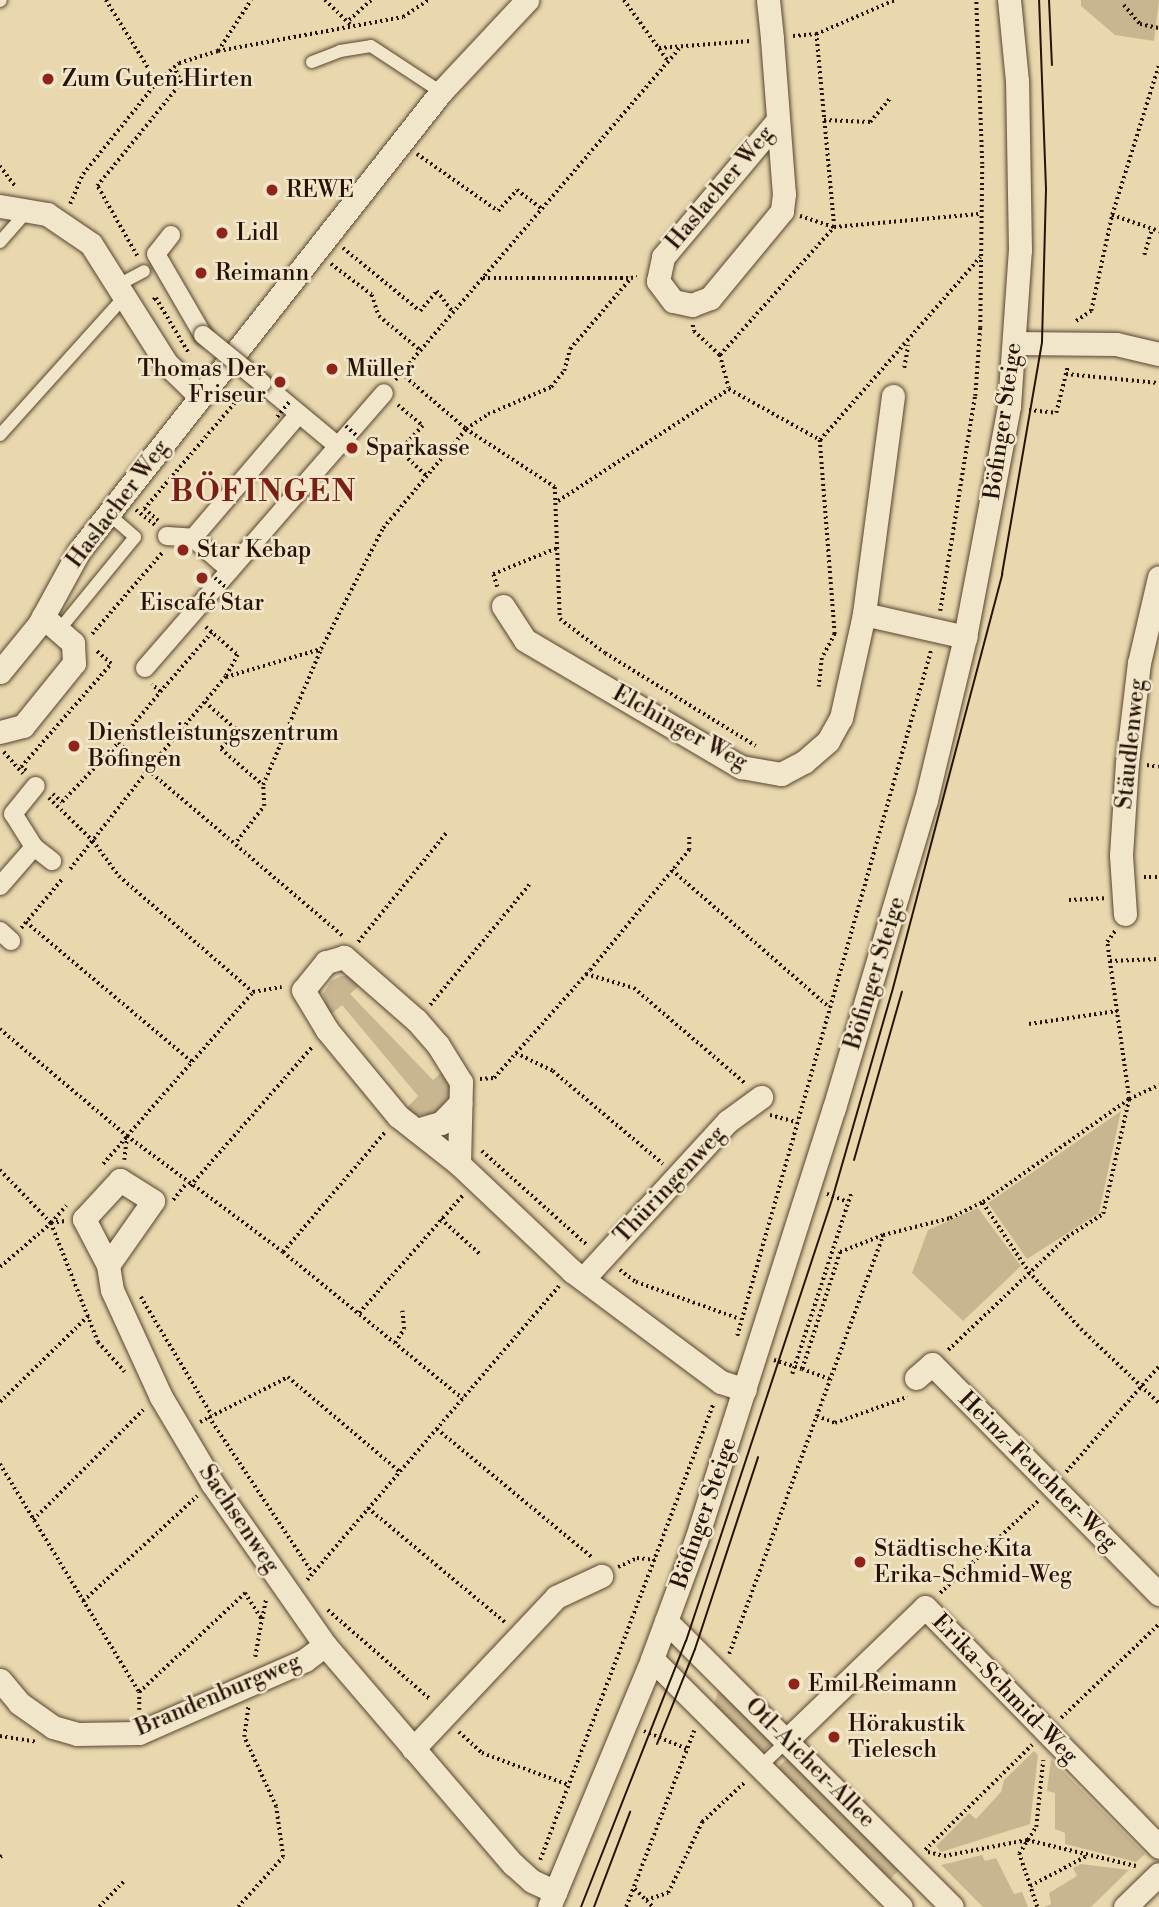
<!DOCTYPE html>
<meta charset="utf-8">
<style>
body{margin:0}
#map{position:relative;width:1159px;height:1907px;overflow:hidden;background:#e9d8ae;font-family:"Libre Bodoni",serif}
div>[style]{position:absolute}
.green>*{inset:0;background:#c8b691;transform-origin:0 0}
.path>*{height:3.5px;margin-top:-1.75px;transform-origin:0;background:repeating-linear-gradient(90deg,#271205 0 2px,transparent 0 5.5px)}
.roads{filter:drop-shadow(0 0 2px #58442f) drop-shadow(0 0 2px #58442f)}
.service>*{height:12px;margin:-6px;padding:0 6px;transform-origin:6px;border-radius:6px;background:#f1e6ca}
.pedestrian>*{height:18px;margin:-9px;padding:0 9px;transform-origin:9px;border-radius:9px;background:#f1e6ca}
.minor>*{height:23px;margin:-11.5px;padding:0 11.5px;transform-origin:11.5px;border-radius:11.5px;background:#f1e6ca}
.tram>*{height:2px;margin:-1px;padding:0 1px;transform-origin:1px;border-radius:1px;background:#271205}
.path-bridge>*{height:3.5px;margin-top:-1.75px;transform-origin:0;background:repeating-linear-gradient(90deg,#271205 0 2px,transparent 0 5.5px)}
.bridges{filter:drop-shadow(0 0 2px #58442f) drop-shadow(0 0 2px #58442f)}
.pedestrian-bridge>*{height:18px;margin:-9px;padding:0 9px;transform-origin:9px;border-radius:9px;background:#f1e6ca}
.dots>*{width:19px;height:19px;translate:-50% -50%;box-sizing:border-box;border:4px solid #f1e6ca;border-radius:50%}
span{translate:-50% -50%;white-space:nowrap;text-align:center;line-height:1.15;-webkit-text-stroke:5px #f1e6ca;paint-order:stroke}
.poi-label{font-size:23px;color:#271205}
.left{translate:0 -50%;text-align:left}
.right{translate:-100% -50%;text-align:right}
.street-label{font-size:23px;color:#271205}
.district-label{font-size:30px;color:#7a1f14;font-weight:700;letter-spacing:2px}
</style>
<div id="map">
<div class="green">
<div style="clip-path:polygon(1081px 0,1159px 0,1154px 41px,1115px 35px,1081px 6px)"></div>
<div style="clip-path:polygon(341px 976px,352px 976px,361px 984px,350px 994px,433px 1080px,444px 1070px,452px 1086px,448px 1103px,433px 1114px,413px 1115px,406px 1109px,418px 1096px,342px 1005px,329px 1016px,323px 994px,331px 981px)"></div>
<div style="clip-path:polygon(1121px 1111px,1099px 1213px,1027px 1259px,988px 1203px)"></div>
<div style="clip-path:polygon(978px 1208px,1021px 1266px,963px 1321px,912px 1273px,928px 1230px)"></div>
<div style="clip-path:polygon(722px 1681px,777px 1737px,763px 1752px,714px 1704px)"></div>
<div style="clip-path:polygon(1034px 1751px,1038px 1755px,1030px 1824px,941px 1852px,936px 1846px,969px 1813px,976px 1819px,1001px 1792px,1004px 1780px)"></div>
<div style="left:793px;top:1753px;width:158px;height:21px;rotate:46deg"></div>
<div style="clip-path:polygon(1051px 1759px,1145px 1854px,1136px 1862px,1065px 1844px,1065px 1833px,1055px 1829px,1055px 1793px,1047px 1791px)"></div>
<div style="clip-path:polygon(982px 1855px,985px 1861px,996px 1858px,1014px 1894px,1022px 1892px,1028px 1907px,983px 1907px,941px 1865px)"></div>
<div style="clip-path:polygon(1081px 1864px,1129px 1870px,1091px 1907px,1044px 1907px,1051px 1904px,1049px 1893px,1077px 1876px,1073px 1868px)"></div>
</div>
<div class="path">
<div style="left:106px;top:0;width:97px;rotate:58.1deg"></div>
<div style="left:325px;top:0;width:35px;rotate:44deg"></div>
<div style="left:624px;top:0;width:75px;rotate:54.2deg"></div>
<div style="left:1124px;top:5px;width:25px;rotate:50deg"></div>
<div style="left:1140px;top:24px;width:19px;rotate:12deg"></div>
<div style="left:349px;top:20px;width:30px;rotate:-42deg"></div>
<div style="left:793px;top:36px;width:23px;rotate:-5deg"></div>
<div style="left:816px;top:34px;width:86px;rotate:-23.3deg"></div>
<div style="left:659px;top:48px;width:92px;rotate:-4.4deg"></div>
<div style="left:218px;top:51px;width:61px;rotate:-57.1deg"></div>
<div style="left:824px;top:120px;width:46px;rotate:2.5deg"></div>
<div style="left:870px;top:122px;width:31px;rotate:-50deg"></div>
<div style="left:417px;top:154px;width:99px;rotate:35.1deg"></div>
<div style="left:498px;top:211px;width:28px;rotate:-48deg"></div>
<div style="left:517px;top:190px;width:31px;rotate:37deg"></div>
<div style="left:0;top:166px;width:26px;rotate:53deg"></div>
<div style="left:70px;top:204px;width:33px;rotate:-67deg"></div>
<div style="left:83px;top:174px;width:118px;rotate:-51.2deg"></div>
<div style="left:157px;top:82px;width:29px;rotate:-41deg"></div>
<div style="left:179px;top:63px;width:41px;rotate:-17.1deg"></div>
<div style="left:218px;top:51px;width:188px;rotate:-10.4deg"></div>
<div style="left:403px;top:17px;width:30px;rotate:-34deg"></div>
<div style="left:1112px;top:215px;width:50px;rotate:18.8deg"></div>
<div style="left:800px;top:216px;width:36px;rotate:18deg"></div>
<div style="left:834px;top:227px;width:148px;rotate:-5.1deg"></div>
<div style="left:343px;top:248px;width:99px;rotate:39.3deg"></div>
<div style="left:420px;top:311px;width:26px;rotate:-50deg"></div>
<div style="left:437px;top:291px;width:26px;rotate:53deg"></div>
<div style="left:1144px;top:255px;width:27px;rotate:-73deg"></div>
<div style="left:137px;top:256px;width:81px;rotate:-119.7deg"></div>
<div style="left:97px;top:186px;width:133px;rotate:-50.8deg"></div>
<div style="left:181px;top:83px;width:17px;rotate:-114deg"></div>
<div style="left:331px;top:264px;width:51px;rotate:37.1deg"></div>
<div style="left:372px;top:295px;width:22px;rotate:72deg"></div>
<div style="left:379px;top:316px;width:53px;rotate:39.7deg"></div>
<div style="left:483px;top:278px;width:148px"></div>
<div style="left:153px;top:300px;width:4px;rotate:-34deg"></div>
<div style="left:156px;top:298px;width:66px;rotate:59.2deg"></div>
<div style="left:1076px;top:321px;width:18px;rotate:-34deg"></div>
<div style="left:1091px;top:311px;width:98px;rotate:-77.7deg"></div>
<div style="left:1112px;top:215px;width:158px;rotate:-72.7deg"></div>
<div style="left:693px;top:325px;width:6px;rotate:81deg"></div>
<div style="left:694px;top:331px;width:35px;rotate:43deg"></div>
<div style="left:720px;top:355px;width:34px;rotate:75deg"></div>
<div style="left:720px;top:355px;width:171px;rotate:-48.3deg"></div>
<div style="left:834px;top:227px;width:194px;rotate:-95.3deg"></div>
<div style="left:904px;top:368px;width:23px;rotate:-80deg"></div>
<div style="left:401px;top:373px;width:86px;rotate:40.7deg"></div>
<div style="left:466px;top:429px;width:106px;rotate:33.1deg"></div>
<div style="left:555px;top:487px;width:132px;rotate:87.8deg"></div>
<div style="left:560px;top:619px;width:56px;rotate:37.1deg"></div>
<div style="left:605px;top:653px;width:177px;rotate:31.6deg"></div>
<div style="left:1066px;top:374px;width:93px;rotate:5.5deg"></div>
<div style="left:395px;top:380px;width:440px;rotate:-49.4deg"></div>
<div style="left:398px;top:405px;width:33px;rotate:40deg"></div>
<div style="left:423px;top:426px;width:34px;rotate:133deg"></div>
<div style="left:400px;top:451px;width:37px;rotate:43deg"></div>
<div style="left:1029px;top:410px;width:27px;rotate:6deg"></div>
<div style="left:1056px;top:413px;width:49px;rotate:-76deg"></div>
<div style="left:820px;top:440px;width:243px;rotate:-48.8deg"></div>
<div style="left:558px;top:501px;width:204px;rotate:-33.2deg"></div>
<div style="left:729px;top:389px;width:104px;rotate:29.3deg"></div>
<div style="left:820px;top:440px;width:195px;rotate:85.6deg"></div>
<div style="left:835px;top:634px;width:27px;rotate:118deg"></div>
<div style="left:822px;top:658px;width:29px;rotate:96deg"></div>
<div style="left:136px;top:510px;width:24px;rotate:38deg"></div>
<div style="left:158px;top:521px;width:18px;rotate:-139deg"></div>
<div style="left:144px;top:509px;width:153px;rotate:-49.5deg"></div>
<div style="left:497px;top:587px;width:14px;rotate:-107deg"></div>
<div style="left:493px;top:574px;width:69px;rotate:-22.1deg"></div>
<div style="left:940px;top:611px;width:218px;rotate:-80.8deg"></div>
<div style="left:975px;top:396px;width:68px;rotate:-85.8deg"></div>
<div style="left:980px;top:328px;width:164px;rotate:-89.3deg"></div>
<div style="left:982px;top:164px;width:164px;rotate:-92.1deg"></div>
<div style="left:206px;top:627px;width:43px;rotate:41.2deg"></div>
<div style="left:238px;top:655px;width:25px;rotate:119deg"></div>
<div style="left:226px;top:677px;width:121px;rotate:130deg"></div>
<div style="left:148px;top:770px;width:255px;rotate:40.4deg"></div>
<div style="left:92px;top:634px;width:107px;rotate:-49.2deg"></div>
<div style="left:226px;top:677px;width:99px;rotate:-16.4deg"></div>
<div style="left:321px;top:649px;width:136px;rotate:-62.9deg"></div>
<div style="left:383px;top:528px;width:129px;rotate:-50deg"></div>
<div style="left:466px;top:429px;width:27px;rotate:-34deg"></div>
<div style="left:488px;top:414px;width:69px;rotate:-23.2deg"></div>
<div style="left:551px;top:387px;width:21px;rotate:-51deg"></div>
<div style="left:564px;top:371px;width:23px;rotate:-75deg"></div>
<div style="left:570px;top:349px;width:94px;rotate:-49.3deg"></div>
<div style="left:631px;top:278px;width:6px;rotate:-9deg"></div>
<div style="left:160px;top:692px;width:79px;rotate:-49.1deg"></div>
<div style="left:205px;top:702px;width:43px;rotate:41.2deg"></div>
<div style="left:237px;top:730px;width:25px;rotate:130deg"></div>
<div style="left:221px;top:749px;width:55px;rotate:40.6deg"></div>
<div style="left:4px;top:752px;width:29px;rotate:49deg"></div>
<div style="left:1147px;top:765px;width:12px;rotate:9deg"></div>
<div style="left:26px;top:771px;width:6px;rotate:-141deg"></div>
<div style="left:21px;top:767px;width:137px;rotate:-48.9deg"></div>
<div style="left:111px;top:664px;width:21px;rotate:-139deg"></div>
<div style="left:53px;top:794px;width:12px;rotate:42deg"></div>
<div style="left:62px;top:802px;width:81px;rotate:-46.5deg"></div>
<div style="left:118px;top:743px;width:66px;rotate:-50.5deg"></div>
<div style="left:160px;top:692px;width:11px;rotate:-139deg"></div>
<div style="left:49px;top:798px;width:62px;rotate:44.3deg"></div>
<div style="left:93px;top:841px;width:44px;rotate:53.4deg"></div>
<div style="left:119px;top:876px;width:177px;rotate:40.9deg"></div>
<div style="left:237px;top:841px;width:44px;rotate:-52.4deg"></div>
<div style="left:264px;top:806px;width:21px;rotate:-93deg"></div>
<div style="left:263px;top:785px;width:148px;rotate:-66.9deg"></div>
<div style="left:70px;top:869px;width:126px;rotate:-51.8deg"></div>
<div style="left:148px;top:770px;width:40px;rotate:-138deg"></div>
<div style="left:672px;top:870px;width:208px;rotate:41.1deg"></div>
<div style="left:1144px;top:877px;width:15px"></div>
<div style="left:1069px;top:900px;width:35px;rotate:-3deg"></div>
<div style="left:26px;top:922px;width:217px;rotate:40.1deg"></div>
<div style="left:21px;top:928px;width:65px;rotate:-50deg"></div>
<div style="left:358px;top:942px;width:141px;rotate:-51deg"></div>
<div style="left:1110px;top:961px;width:49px;rotate:-2.3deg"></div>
<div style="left:586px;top:974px;width:50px;rotate:16.3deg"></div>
<div style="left:634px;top:988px;width:148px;rotate:40.6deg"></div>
<div style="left:430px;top:1005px;width:156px;rotate:-50.5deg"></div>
<div style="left:1029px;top:1024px;width:89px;rotate:-8.4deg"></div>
<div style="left:0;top:1029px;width:166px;rotate:40.1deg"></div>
<div style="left:127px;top:1136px;width:194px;rotate:36.6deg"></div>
<div style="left:283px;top:1252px;width:232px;rotate:39.2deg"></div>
<div style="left:516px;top:1053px;width:41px;rotate:25.9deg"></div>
<div style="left:553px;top:1071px;width:144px;rotate:40.2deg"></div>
<div style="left:480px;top:1079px;width:14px;rotate:-4deg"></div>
<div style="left:494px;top:1078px;width:144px;rotate:-48.4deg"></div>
<div style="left:590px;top:970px;width:156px;rotate:-50.5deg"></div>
<div style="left:689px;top:850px;width:13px;rotate:-90deg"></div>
<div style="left:770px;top:1115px;width:28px;rotate:15deg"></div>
<div style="left:482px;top:1151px;width:140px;rotate:41.8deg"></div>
<div style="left:124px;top:1160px;width:24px;rotate:-83deg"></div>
<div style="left:127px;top:1136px;width:191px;rotate:-48.8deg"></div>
<div style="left:253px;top:992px;width:29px;rotate:-10deg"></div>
<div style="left:103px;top:1164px;width:35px;rotate:-49deg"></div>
<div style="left:0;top:1170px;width:74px;rotate:46.1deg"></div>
<div style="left:51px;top:1223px;width:128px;rotate:68.4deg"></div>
<div style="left:98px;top:1342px;width:40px;rotate:48deg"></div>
<div style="left:190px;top:1186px;width:186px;rotate:-48.7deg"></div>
<div style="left:827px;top:1194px;width:22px;rotate:21deg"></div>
<div style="left:173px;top:1200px;width:22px;rotate:-51deg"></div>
<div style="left:983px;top:1203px;width:83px;rotate:56.3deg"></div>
<div style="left:1029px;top:1272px;width:77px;rotate:47.6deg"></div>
<div style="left:1081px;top:1329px;width:108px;rotate:43.5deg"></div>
<div style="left:441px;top:1219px;width:52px;rotate:41.9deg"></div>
<div style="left:51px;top:1223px;width:23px;rotate:-49deg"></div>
<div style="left:283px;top:1252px;width:159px;rotate:-49.6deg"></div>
<div style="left:0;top:1267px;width:67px;rotate:-40.8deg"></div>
<div style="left:51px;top:1223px;width:14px;rotate:-8deg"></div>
<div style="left:620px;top:1270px;width:20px;rotate:37deg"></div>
<div style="left:636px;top:1282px;width:110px;rotate:19.6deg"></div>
<div style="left:141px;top:1297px;width:138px;rotate:59deg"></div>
<div style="left:359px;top:1313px;width:157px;rotate:-48.6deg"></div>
<div style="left:737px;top:1336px;width:713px;rotate:-74.21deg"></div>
<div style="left:395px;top:1343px;width:17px;rotate:-57deg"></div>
<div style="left:404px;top:1329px;width:18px;rotate:-96deg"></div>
<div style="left:948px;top:1350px;width:164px;rotate:-43.5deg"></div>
<div style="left:1067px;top:1237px;width:43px;rotate:-32.6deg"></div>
<div style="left:1103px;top:1214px;width:118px;rotate:-77.3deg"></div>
<div style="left:1129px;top:1099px;width:159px;rotate:-98deg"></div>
<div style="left:1107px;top:942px;width:14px;rotate:-54deg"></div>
<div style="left:774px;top:1360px;width:29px;rotate:18deg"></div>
<div style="left:802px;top:1369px;width:123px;rotate:-72deg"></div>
<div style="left:840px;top:1252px;width:46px;rotate:-21.6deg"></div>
<div style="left:883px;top:1235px;width:69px;rotate:-14.2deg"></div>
<div style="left:950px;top:1218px;width:37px;rotate:-26deg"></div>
<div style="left:983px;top:1202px;width:179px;rotate:-35.2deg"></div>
<div style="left:1129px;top:1099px;width:33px;rotate:-25deg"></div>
<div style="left:802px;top:1369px;width:29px;rotate:20deg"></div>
<div style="left:792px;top:1374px;width:190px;rotate:-71.9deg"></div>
<div style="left:0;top:1402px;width:123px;rotate:-44.3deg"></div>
<div style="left:817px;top:1416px;width:19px;rotate:21deg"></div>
<div style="left:835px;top:1423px;width:77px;rotate:-19.9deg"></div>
<div style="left:209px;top:1417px;width:186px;rotate:56.4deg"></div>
<div style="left:200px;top:1422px;width:99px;rotate:-27.1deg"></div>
<div style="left:288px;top:1377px;width:147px;rotate:40.3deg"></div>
<div style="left:437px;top:1429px;width:201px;rotate:39.6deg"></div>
<div style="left:0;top:1464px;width:267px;rotate:58.6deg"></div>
<div style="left:1066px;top:1472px;width:141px;rotate:-48.7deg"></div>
<div style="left:368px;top:1508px;width:180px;rotate:39.8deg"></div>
<div style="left:33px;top:1520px;width:156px;rotate:-45deg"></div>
<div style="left:618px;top:1567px;width:21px;rotate:-25deg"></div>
<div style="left:637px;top:1558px;width:18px;rotate:6deg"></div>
<div style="left:307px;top:1580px;width:387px;rotate:-49.4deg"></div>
<div style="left:940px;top:1593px;width:136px;rotate:-43.2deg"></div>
<div style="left:83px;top:1601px;width:155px;rotate:-42.6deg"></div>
<div style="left:328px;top:1610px;width:135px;rotate:41.1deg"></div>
<div style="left:729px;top:1654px;width:446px;rotate:-69.8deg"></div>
<div style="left:255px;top:1657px;width:39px;rotate:-80deg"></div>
<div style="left:139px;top:1710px;width:18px;rotate:-90deg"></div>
<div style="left:139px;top:1692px;width:145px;rotate:-43deg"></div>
<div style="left:245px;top:1593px;width:31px;rotate:57deg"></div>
<div style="left:262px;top:1619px;width:20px;rotate:-79deg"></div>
<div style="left:1061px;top:1718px;width:136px;rotate:-43.8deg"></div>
<div style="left:644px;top:1731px;width:47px;rotate:22.7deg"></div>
<div style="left:459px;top:1732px;width:31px;rotate:42deg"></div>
<div style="left:482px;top:1753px;width:93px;rotate:20.2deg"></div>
<div style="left:0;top:1736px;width:36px;rotate:9deg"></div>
<div style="left:925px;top:1850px;width:150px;rotate:-44.5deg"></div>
<div style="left:928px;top:1852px;width:16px;rotate:14deg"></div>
<div style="left:944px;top:1856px;width:85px;rotate:-10.9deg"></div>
<div style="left:1027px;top:1840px;width:112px;rotate:13.4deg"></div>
<div style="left:0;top:1857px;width:4px;rotate:-34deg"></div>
<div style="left:540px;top:1860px;width:489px;rotate:-69.2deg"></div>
<div style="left:1030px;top:1886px;width:64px;rotate:-27.8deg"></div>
<div style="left:635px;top:1889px;width:25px;rotate:45deg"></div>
<div style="left:646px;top:1900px;width:23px;rotate:-18deg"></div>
<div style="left:668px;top:1893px;width:79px;rotate:-64.4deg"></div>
<div style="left:702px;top:1822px;width:59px;rotate:-42.9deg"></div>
<div style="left:99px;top:1907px;width:37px;rotate:-46deg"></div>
<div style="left:238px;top:1907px;width:67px;rotate:-48deg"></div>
<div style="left:283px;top:1857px;width:50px;rotate:-98deg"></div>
<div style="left:276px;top:1807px;width:77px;rotate:-114.6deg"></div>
<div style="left:244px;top:1737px;width:30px;rotate:-82deg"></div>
<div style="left:626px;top:1907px;width:189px;rotate:-68.9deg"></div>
<div style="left:1037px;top:1907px;width:56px;rotate:-108.8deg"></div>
<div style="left:1019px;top:1854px;width:32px;rotate:-58deg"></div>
<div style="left:1036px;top:1827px;width:67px;rotate:-84deg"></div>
</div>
<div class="roads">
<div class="service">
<div style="left:0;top:1px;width:1px;rotate:-45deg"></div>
<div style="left:312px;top:62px;width:30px;rotate:-21deg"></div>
<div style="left:340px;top:51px;width:31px;rotate:-9deg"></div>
<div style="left:371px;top:46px;width:84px;rotate:33.3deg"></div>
<div style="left:0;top:242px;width:44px;rotate:-48.7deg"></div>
<div style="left:120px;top:284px;width:27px;rotate:-28deg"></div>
<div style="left:0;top:435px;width:188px;rotate:-48deg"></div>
<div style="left:59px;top:630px;width:120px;rotate:-50.7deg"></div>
<div style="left:135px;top:537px;width:35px;rotate:-139deg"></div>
<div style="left:761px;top:1766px;width:37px;rotate:-44deg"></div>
</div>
<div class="pedestrian">
<div style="left:171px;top:235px;width:24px;rotate:128deg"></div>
<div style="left:156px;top:254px;width:94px;rotate:59.9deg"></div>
<div style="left:262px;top:383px;width:99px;rotate:39.7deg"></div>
<div style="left:167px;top:536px;width:26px;rotate:4deg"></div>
<div style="left:193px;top:538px;width:49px;rotate:40.9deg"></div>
<div style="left:193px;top:538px;width:163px;rotate:-49.5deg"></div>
<div style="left:145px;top:668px;width:364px;rotate:-49deg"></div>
<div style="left:34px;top:847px;width:23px;rotate:38deg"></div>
<div style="left:0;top:886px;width:52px;rotate:-48.9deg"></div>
<div style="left:34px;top:847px;width:39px;rotate:-122deg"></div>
<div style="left:13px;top:814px;width:36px;rotate:-51deg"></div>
<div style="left:0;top:931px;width:15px;rotate:42deg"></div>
</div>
<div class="minor">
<div style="left:768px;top:0;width:39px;rotate:84deg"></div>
<div style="left:772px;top:39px;width:155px;rotate:85.6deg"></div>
<div style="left:784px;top:194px;width:17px;rotate:97deg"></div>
<div style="left:782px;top:211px;width:113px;rotate:129.6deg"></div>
<div style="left:710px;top:298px;width:19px;rotate:159deg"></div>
<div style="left:692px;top:305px;width:19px;rotate:-168deg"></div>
<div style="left:673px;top:301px;width:25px;rotate:-127deg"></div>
<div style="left:658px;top:281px;width:25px;rotate:-78deg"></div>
<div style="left:663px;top:257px;width:179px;rotate:-50deg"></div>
<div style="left:0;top:206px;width:48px;rotate:9.7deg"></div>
<div style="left:47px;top:214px;width:53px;rotate:34.3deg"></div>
<div style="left:91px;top:244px;width:142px;rotate:57.7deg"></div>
<div style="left:167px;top:364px;width:47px;rotate:44.1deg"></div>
<div style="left:1014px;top:343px;width:102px;rotate:0.6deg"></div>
<div style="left:1116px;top:344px;width:44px;rotate:13.1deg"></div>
<div style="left:893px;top:396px;width:220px;rotate:97.6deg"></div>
<div style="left:864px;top:614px;width:104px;rotate:12.8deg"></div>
<div style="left:503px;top:606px;width:40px;rotate:57.1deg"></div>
<div style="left:525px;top:640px;width:251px;rotate:30.5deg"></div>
<div style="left:741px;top:767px;width:41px;rotate:9.9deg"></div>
<div style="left:781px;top:774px;width:26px;rotate:-28deg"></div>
<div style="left:804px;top:762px;width:32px;rotate:-41deg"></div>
<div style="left:828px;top:741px;width:26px;rotate:-61deg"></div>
<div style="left:841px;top:718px;width:107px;rotate:-77.5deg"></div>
<div style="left:0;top:672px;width:62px;rotate:-50.9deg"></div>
<div style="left:39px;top:624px;width:83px;rotate:-61.3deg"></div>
<div style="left:79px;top:551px;width:585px;rotate:-51.74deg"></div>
<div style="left:441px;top:92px;width:126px;rotate:-46.9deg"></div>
<div style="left:0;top:732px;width:24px;rotate:-15deg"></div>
<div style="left:23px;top:726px;width:81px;rotate:-51deg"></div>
<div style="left:74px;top:663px;width:20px;rotate:-93deg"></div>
<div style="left:73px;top:643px;width:40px;rotate:-139deg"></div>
<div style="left:1125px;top:914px;width:59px;rotate:-93.9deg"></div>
<div style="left:1121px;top:855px;width:92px;rotate:-86.3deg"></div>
<div style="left:1127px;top:763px;width:101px;rotate:-83.2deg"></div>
<div style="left:1139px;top:663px;width:88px;rotate:-76.9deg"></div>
<div style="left:416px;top:1130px;width:26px;rotate:-16deg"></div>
<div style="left:441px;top:1123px;width:28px;rotate:-46deg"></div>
<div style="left:459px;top:1164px;width:82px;rotate:-88.6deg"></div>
<div style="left:461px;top:1082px;width:44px;rotate:-121.9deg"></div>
<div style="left:438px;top:1045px;width:33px;rotate:-131deg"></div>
<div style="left:416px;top:1020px;width:96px;rotate:-138.8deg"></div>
<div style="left:344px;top:957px;width:19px;rotate:164deg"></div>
<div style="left:326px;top:962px;width:36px;rotate:129deg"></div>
<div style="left:303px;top:990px;width:47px;rotate:59deg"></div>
<div style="left:327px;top:1030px;width:112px;rotate:50.5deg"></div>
<div style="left:398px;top:1116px;width:78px;rotate:38.2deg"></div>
<div style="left:459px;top:1164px;width:156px;rotate:43.4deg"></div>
<div style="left:572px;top:1271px;width:186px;rotate:36.7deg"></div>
<div style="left:721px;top:1382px;width:25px;rotate:18deg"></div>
<div style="left:108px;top:1265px;width:52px;rotate:-117.6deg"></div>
<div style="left:84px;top:1219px;width:53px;rotate:-47.3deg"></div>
<div style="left:120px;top:1180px;width:39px;rotate:32deg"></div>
<div style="left:153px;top:1201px;width:78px;rotate:125.1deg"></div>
<div style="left:108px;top:1265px;width:25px;rotate:81deg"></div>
<div style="left:112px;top:1290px;width:118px;rotate:65.4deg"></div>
<div style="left:161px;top:1397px;width:100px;rotate:59.3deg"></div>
<div style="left:212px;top:1483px;width:198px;rotate:55.1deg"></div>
<div style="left:325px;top:1645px;width:289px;rotate:49.4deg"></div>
<div style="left:513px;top:1864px;width:25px;rotate:42deg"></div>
<div style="left:532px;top:1881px;width:26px;rotate:25deg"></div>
<div style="left:583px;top:1279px;width:214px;rotate:-47.5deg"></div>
<div style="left:728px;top:1121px;width:41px;rotate:-36deg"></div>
<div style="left:916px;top:1378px;width:21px;rotate:-41deg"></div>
<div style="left:932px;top:1364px;width:323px;rotate:45.4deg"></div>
<div style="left:666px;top:1621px;width:404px;rotate:45deg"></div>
<div style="left:652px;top:1659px;width:351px;rotate:44.9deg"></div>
<div style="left:0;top:1680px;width:30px;rotate:50deg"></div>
<div style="left:19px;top:1703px;width:42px;rotate:35.2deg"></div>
<div style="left:53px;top:1727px;width:25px;rotate:16deg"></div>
<div style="left:77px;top:1734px;width:62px;rotate:-0.9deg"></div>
<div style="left:139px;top:1733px;width:181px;rotate:-23.7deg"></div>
<div style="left:305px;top:1660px;width:25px;rotate:-37deg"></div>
<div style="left:788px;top:1739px;width:190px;rotate:-43.9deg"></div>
<div style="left:925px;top:1607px;width:335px;rotate:45.7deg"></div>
<div style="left:413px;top:1749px;width:209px;rotate:-46.7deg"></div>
<div style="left:556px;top:1597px;width:50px;rotate:-25deg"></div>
<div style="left:549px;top:1907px;width:269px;rotate:-67.4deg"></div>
<div style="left:652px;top:1659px;width:127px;rotate:-69.7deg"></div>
<div style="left:696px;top:1540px;width:454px;rotate:-72.3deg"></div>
<div style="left:834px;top:1108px;width:321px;rotate:-73.4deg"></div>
<div style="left:926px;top:800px;width:168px;rotate:-76.5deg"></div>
<div style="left:965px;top:637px;width:235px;rotate:-79.2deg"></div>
<div style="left:1009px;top:406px;width:156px;rotate:-86deg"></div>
<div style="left:1020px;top:250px;width:169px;rotate:-91deg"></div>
<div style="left:1017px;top:81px;width:81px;rotate:-95.6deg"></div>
<div style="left:1125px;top:1907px;width:47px;rotate:-44.1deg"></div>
</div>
</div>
<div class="tram">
<div style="left:1049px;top:0;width:65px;rotate:87.4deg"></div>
<div style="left:854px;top:1160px;width:175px;rotate:-74.1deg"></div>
<div style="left:657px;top:1744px;width:102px;rotate:-68.2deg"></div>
<div style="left:695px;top:1649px;width:202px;rotate:-71.8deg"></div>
<div style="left:581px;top:1907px;width:286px;rotate:-68.5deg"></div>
<div style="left:686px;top:1641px;width:469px;rotate:-71.7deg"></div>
<div style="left:833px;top:1196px;width:216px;rotate:-73.9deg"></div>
<div style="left:893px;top:988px;width:428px;rotate:-75.2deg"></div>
<div style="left:1002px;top:574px;width:235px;rotate:-80.2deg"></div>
<div style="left:1042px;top:342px;width:153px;rotate:-88.5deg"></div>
<div style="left:1046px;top:189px;width:189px;rotate:-92.1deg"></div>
<div style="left:594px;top:1907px;width:102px;rotate:-69.2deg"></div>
</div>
<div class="path-bridge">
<div style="left:277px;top:417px;width:21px;rotate:-51deg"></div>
<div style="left:346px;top:426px;width:15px;rotate:42deg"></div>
<div style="left:215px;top:578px;width:16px;rotate:40deg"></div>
</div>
<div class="bridges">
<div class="pedestrian-bridge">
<div style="left:203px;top:335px;width:76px;rotate:39.1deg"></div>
</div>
</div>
<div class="dots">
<div style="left:48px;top:79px;background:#8f2418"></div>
<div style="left:272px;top:190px;background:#8f2418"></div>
<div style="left:222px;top:233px;background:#8f2418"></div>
<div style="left:201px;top:273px;background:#8f2418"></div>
<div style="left:332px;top:369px;background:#8f2418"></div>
<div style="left:280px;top:382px;background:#8f2418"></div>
<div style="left:352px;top:448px;background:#8f2418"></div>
<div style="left:183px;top:550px;background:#8f2418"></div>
<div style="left:202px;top:578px;background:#8f2418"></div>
<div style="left:74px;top:746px;background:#8f2418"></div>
<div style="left:860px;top:1562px;background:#8f2418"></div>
<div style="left:794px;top:1684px;background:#8f2418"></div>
<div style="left:834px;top:1737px;background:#8f2418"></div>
</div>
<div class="poi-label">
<span class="left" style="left:62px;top:79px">Zum Guten Hirten</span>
<span class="left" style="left:286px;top:190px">REWE</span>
<span class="left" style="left:236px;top:233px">Lidl</span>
<span class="left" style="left:215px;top:273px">Reimann</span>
<span class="right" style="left:266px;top:382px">Thomas Der<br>Friseur</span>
<span class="left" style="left:346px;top:369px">Müller</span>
<span class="left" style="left:366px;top:448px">Sparkasse</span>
<span class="left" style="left:197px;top:550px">Star Kebap</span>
<span style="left:202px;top:603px">Eiscafé Star</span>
<span class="left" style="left:88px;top:746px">Dienstleistungszentrum<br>Böfingen</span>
<span class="left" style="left:874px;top:1562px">Städtische Kita<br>Erika-Schmid-Weg</span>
<span class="left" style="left:808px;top:1684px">Emil Reimann</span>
<span class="left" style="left:848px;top:1737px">Hörakustik<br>Tielesch</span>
</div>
<div class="street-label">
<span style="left:720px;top:188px;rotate:-50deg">Haslacher Weg</span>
<span style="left:1003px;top:421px;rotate:-82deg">Böfinger Steige</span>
<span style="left:118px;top:504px;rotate:-53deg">Haslacher Weg</span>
<span style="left:680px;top:728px;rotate:29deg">Elchinger Weg</span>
<span style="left:1131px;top:744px;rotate:-84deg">Stäudlenweg</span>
<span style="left:875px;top:973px;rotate:-73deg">Böfinger Steige</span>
<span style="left:670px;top:1185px;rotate:-47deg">Thüringenweg</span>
<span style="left:1038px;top:1471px;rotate:45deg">Heinz-Feuchter-Weg</span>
<span style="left:704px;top:1513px;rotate:-71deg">Böfinger Steige</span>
<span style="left:239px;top:1519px;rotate:56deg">Sachsenweg</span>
<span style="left:1005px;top:1689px;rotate:46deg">Erika-Schmid-Weg</span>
<span style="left:218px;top:1695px;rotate:-23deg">Brandenburgweg</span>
<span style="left:810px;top:1763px;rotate:45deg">Otl-Aicher-Allee</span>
</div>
<div class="district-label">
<span style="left:264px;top:492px">BÖFINGEN</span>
</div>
</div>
